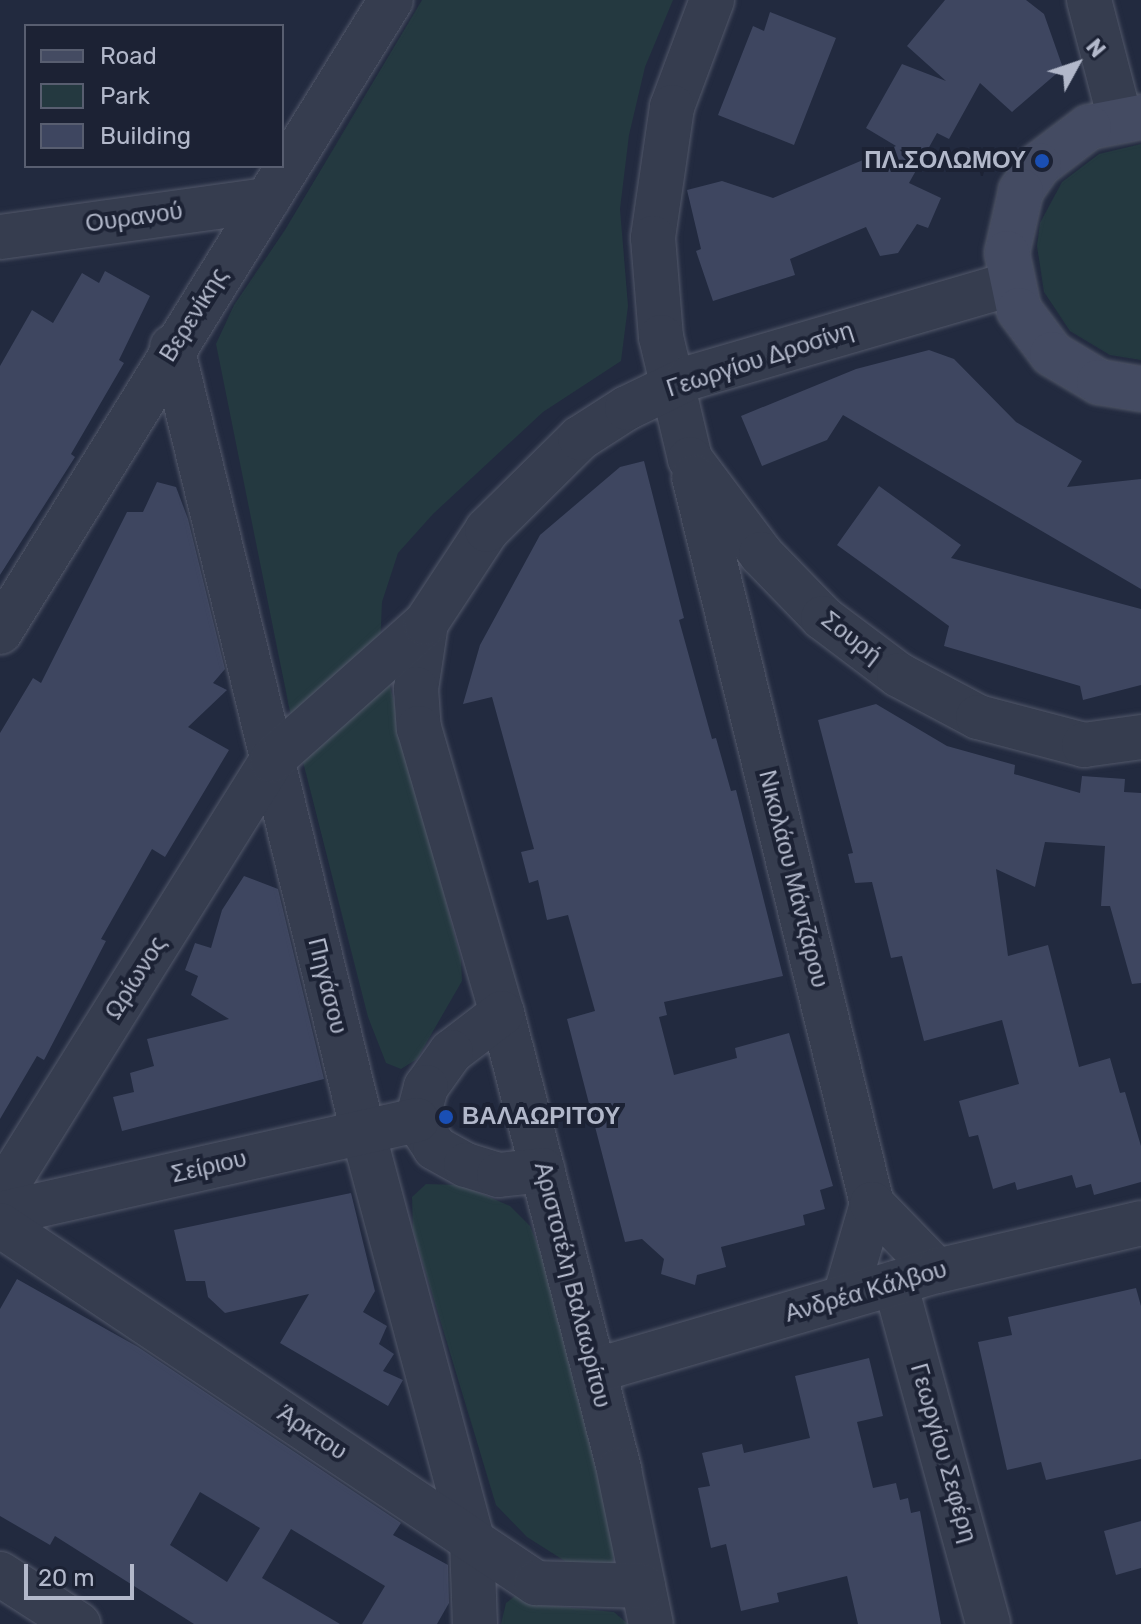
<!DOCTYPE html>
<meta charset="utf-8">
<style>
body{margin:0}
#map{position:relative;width:1141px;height:1624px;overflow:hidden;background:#222a3f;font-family:Rubik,sans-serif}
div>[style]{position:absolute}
.green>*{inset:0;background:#243940}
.building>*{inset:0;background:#3e4660}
.roads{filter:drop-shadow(0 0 2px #52586a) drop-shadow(0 0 2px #52586a)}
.street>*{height:44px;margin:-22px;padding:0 22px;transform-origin:22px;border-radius:22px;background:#363d4f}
.secondary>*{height:44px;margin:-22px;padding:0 22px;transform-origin:22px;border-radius:22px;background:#444b62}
.dots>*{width:22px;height:22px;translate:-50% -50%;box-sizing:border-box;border:4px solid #1c2234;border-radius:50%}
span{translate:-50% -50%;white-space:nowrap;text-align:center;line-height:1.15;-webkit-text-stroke:8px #1c2234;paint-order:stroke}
.poi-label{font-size:24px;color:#b2b8ca;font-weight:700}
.right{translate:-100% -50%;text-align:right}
.left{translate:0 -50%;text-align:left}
.street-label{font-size:24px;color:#b2b8ca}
.legend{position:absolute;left:24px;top:24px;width:260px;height:144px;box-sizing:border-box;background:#1c2234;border:2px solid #585e70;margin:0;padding:10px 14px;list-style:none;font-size:24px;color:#b2b8ca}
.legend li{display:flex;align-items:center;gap:16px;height:40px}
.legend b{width:40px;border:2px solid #585e70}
.north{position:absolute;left:1037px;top:24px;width:80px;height:80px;-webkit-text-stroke:6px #1c2234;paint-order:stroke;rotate:50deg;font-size:22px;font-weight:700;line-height:32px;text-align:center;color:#b2b8ca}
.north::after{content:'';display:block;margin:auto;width:28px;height:36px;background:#b2b8ca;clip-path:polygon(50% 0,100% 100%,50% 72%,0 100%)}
.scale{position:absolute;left:24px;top:1564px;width:110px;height:36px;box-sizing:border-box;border:4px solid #b2b8ca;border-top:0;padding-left:10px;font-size:24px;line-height:28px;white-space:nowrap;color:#b2b8ca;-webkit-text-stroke:6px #1c2234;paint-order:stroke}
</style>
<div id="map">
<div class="green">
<div style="clip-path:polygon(422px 0,673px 0,645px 67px,629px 135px,620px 209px,628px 306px,621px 361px,543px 412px,433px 514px,398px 553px,382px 602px,380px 648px,461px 960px,462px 981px,417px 1059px,401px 1069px,386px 1063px,368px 1017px,289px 707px,216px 344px,234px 305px,285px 230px)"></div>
<div style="clip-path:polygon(1141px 144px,1141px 360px,1110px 355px,1070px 331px,1044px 292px,1037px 246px,1040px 223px,1062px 182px,1099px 154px)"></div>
<div style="clip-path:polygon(426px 1184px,461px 1185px,510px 1206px,530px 1226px,550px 1276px,615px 1548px,612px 1566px,568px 1563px,527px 1537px,496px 1505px,413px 1230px,412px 1197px)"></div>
<div style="clip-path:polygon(515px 1596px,535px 1604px,614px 1612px,628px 1624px,501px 1624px,506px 1603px)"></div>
</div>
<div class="building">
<div style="clip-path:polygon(945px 0,1026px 0,1044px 14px,1063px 68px,1012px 112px,980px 83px,949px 139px,937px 133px,909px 183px,941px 198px,928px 228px,917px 224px,898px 253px,880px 256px,866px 227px,790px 259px,795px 275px,713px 301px,696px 251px,701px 249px,687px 190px,722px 181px,773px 198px,896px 146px,866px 128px,902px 64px,946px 81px,907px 46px)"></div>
<div style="clip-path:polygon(770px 12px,836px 38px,794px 145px,718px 115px,753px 26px,764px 31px)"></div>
<div style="clip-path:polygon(105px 271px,150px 296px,119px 360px,124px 363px,71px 454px,75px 457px,0 575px,0 366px,32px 310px,53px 323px,82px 273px,99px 283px)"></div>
<div style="clip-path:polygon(929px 350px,954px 359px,1016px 422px,1082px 461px,1067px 487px,1141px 479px,1141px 589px,843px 415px,827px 440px,762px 466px,741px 416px,856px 369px)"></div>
<div style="clip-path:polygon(644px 461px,684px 618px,679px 620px,712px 739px,716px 738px,731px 791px,736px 790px,783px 976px,664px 1002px,667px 1015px,659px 1017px,674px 1075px,737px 1058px,735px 1048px,789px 1033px,833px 1186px,820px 1190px,825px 1209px,803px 1215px,805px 1225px,721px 1247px,726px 1267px,697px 1275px,695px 1285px,661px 1274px,664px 1259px,642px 1239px,625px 1242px,567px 1019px,595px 1011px,568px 915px,547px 920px,538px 880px,529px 883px,521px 852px,534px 849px,492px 697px,463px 704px,480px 645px,540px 535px,620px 467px)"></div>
<div style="clip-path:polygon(157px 482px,176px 487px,188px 519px,225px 669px,213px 683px,227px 690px,188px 727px,229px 750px,165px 857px,152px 849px,101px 939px,106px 941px,44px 1060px,37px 1056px,0 1119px,0 733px,33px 678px,41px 683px,127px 512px,143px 512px)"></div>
<div style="clip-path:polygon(879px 486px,961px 545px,951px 558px,1141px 609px,1141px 685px,1083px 700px,1080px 686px,944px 646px,949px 626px,837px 545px)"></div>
<div style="clip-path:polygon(876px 704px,947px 746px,1015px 765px,1014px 774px,1080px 793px,1082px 776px,1125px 779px,1124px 792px,1141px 793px,1141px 983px,1132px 984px,1110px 906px,1101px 906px,1105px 846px,1045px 842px,1035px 887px,996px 869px,1008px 956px,1048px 945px,1079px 1067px,1110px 1058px,1120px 1093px,1125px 1092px,1141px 1146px,1141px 1182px,1094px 1195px,1091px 1184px,1076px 1188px,1072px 1175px,1017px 1190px,1015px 1182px,993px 1189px,978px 1135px,969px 1137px,959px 1101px,1019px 1084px,1002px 1020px,924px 1041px,902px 956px,891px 958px,872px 882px,855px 883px,848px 854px,853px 853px,818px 720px)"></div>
<div style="clip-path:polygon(244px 876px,278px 889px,324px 1079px,122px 1131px,113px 1097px,134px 1092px,130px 1073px,154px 1066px,147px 1039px,229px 1019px,191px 995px,198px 976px,185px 970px,195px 943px,211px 948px,222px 910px)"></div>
<div style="clip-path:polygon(351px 1193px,375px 1291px,363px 1312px,387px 1326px,379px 1344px,394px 1354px,383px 1371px,403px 1380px,388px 1406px,280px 1343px,309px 1294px,225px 1313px,208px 1297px,205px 1281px,186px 1281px,174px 1230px)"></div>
<div style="clip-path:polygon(evenodd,17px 1279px,138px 1347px,401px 1523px,393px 1535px,448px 1565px,449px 1603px,437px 1624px,362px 1624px,385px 1586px,291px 1529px,262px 1578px,340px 1624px,194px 1624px,55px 1536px,50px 1545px,0 1516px,0 1309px,17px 1279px,200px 1492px,260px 1528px,227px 1582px,170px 1545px,200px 1492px)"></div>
<div style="clip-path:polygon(1136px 1288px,1141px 1306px,1141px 1459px,1046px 1480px,1041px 1462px,1007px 1470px,978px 1342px,1012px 1335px,1008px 1317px)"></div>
<div style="clip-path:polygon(869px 1358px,883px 1416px,857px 1422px,873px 1488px,896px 1483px,900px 1500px,908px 1498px,911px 1513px,920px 1511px,941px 1624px,858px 1624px,847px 1576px,777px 1593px,779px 1602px,741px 1611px,726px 1544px,711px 1548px,698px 1488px,710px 1486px,702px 1453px,742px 1444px,744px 1453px,810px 1438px,795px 1376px)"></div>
<div style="clip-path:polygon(1141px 1521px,1141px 1568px,1116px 1575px,1104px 1531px)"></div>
</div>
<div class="roads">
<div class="street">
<div style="left:712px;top:0;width:114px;rotate:110.5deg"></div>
<div style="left:672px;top:107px;width:132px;rotate:98.3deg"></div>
<div style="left:653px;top:238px;width:99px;rotate:85.4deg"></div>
<div style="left:661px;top:337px;width:125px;rotate:76.6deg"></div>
<div style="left:690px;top:459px;width:119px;rotate:53.2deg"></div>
<div style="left:761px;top:554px;width:89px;rotate:45.9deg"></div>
<div style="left:823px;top:618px;width:95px;rotate:36.9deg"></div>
<div style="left:899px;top:675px;width:89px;rotate:28deg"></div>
<div style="left:978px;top:717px;width:110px;rotate:14.8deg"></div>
<div style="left:1084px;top:745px;width:58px;rotate:-8deg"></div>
<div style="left:1089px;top:0;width:123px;rotate:75.4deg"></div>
<div style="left:0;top:237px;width:270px;rotate:-7.9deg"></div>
<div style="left:172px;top:347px;width:808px;rotate:76.32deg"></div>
<div style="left:363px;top:1132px;width:422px;rotate:75deg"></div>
<div style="left:472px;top:1540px;width:84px;rotate:88deg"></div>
<div style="left:694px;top:477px;width:748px;rotate:76.24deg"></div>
<div style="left:872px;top:1204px;width:97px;rotate:106.2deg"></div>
<div style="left:426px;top:623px;width:67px;rotate:98.6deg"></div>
<div style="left:416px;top:689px;width:39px;rotate:86deg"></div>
<div style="left:419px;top:728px;width:297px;rotate:73.8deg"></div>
<div style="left:502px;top:1013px;width:472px;rotate:75.6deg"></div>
<div style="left:619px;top:1470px;width:157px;rotate:78.3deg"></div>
<div style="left:0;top:632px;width:743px;rotate:-58.26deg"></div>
<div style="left:502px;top:1013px;width:64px;rotate:142.6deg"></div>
<div style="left:451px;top:1052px;width:43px;rotate:125.5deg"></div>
<div style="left:426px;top:1087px;width:34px;rotate:105deg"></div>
<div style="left:417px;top:1120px;width:33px;rotate:57deg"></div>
<div style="left:435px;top:1148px;width:35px;rotate:29deg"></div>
<div style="left:466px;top:1165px;width:34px;rotate:17deg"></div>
<div style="left:499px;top:1175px;width:44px;rotate:-6.5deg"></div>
<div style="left:0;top:1196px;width:514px;rotate:-58.04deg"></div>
<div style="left:272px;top:760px;width:206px;rotate:-41.7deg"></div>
<div style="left:426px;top:623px;width:111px;rotate:-56.7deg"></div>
<div style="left:487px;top:530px;width:131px;rotate:-44.7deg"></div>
<div style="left:580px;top:438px;width:56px;rotate:-32.6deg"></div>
<div style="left:627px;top:408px;width:69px;rotate:-25.8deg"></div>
<div style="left:689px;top:378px;width:334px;rotate:-16.3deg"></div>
<div style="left:872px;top:1204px;width:93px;rotate:45.9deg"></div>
<div style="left:0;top:1214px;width:427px;rotate:-12.7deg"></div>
<div style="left:0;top:1225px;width:645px;rotate:33.74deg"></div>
<div style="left:536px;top:1583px;width:107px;rotate:1.6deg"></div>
<div style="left:895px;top:1283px;width:353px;rotate:74.7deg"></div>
<div style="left:594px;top:1371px;width:357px;rotate:-16.3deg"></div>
<div style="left:937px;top:1271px;width:210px;rotate:-13.2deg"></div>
<div style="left:0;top:1574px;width:93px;rotate:32.7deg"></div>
</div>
<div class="secondary">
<div style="left:1141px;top:117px;width:53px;rotate:169.1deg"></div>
<div style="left:1089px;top:127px;width:63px;rotate:142.8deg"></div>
<div style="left:1039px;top:165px;width:32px;rotate:125deg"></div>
<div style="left:1021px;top:191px;width:64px;rotate:102.7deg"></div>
<div style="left:1007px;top:253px;width:58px;rotate:78.1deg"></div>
<div style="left:1019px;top:310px;width:55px;rotate:53.1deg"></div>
<div style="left:1052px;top:354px;width:55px;rotate:30.8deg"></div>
<div style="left:1099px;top:382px;width:43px;rotate:9.5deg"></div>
</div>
</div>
<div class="dots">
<div style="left:1042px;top:161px;background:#1a4fb4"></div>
<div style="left:446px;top:1117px;background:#1a4fb4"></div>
</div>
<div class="poi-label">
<span class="right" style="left:1026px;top:161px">ΠΛ.ΣΟΛΩΜΟΥ</span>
<span class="left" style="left:462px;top:1117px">ΒΑΛΑΩΡΙΤΟΥ</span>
</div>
<div class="street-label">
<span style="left:134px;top:218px;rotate:-8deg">Ουρανού</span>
<span style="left:194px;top:315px;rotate:-58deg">Βερενίκης</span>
<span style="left:760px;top:360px;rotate:-18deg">Γεωργίου Δροσίνη</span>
<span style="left:851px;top:638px;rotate:38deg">Σουρή</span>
<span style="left:793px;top:879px;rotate:76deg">Νικολάου Μάντζαρου</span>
<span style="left:136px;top:978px;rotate:-58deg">Ωρίωνος</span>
<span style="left:327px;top:986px;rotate:76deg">Πηγάσου</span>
<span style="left:209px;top:1167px;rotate:-13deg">Σείριου</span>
<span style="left:572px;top:1285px;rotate:76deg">Αριστοτέλη Βαλαωρίτου</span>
<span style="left:866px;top:1292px;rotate:-16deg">Ανδρέα Κάλβου</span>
<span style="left:312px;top:1433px;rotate:34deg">Άρκτου</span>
<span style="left:943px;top:1453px;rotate:74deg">Γεωργίου Σεφέρη</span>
</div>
<ul class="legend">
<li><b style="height:10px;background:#444b62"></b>Road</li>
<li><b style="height:22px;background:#243940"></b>Park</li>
<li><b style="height:22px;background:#3e4660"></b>Building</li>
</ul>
<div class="north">N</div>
<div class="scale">20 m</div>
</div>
